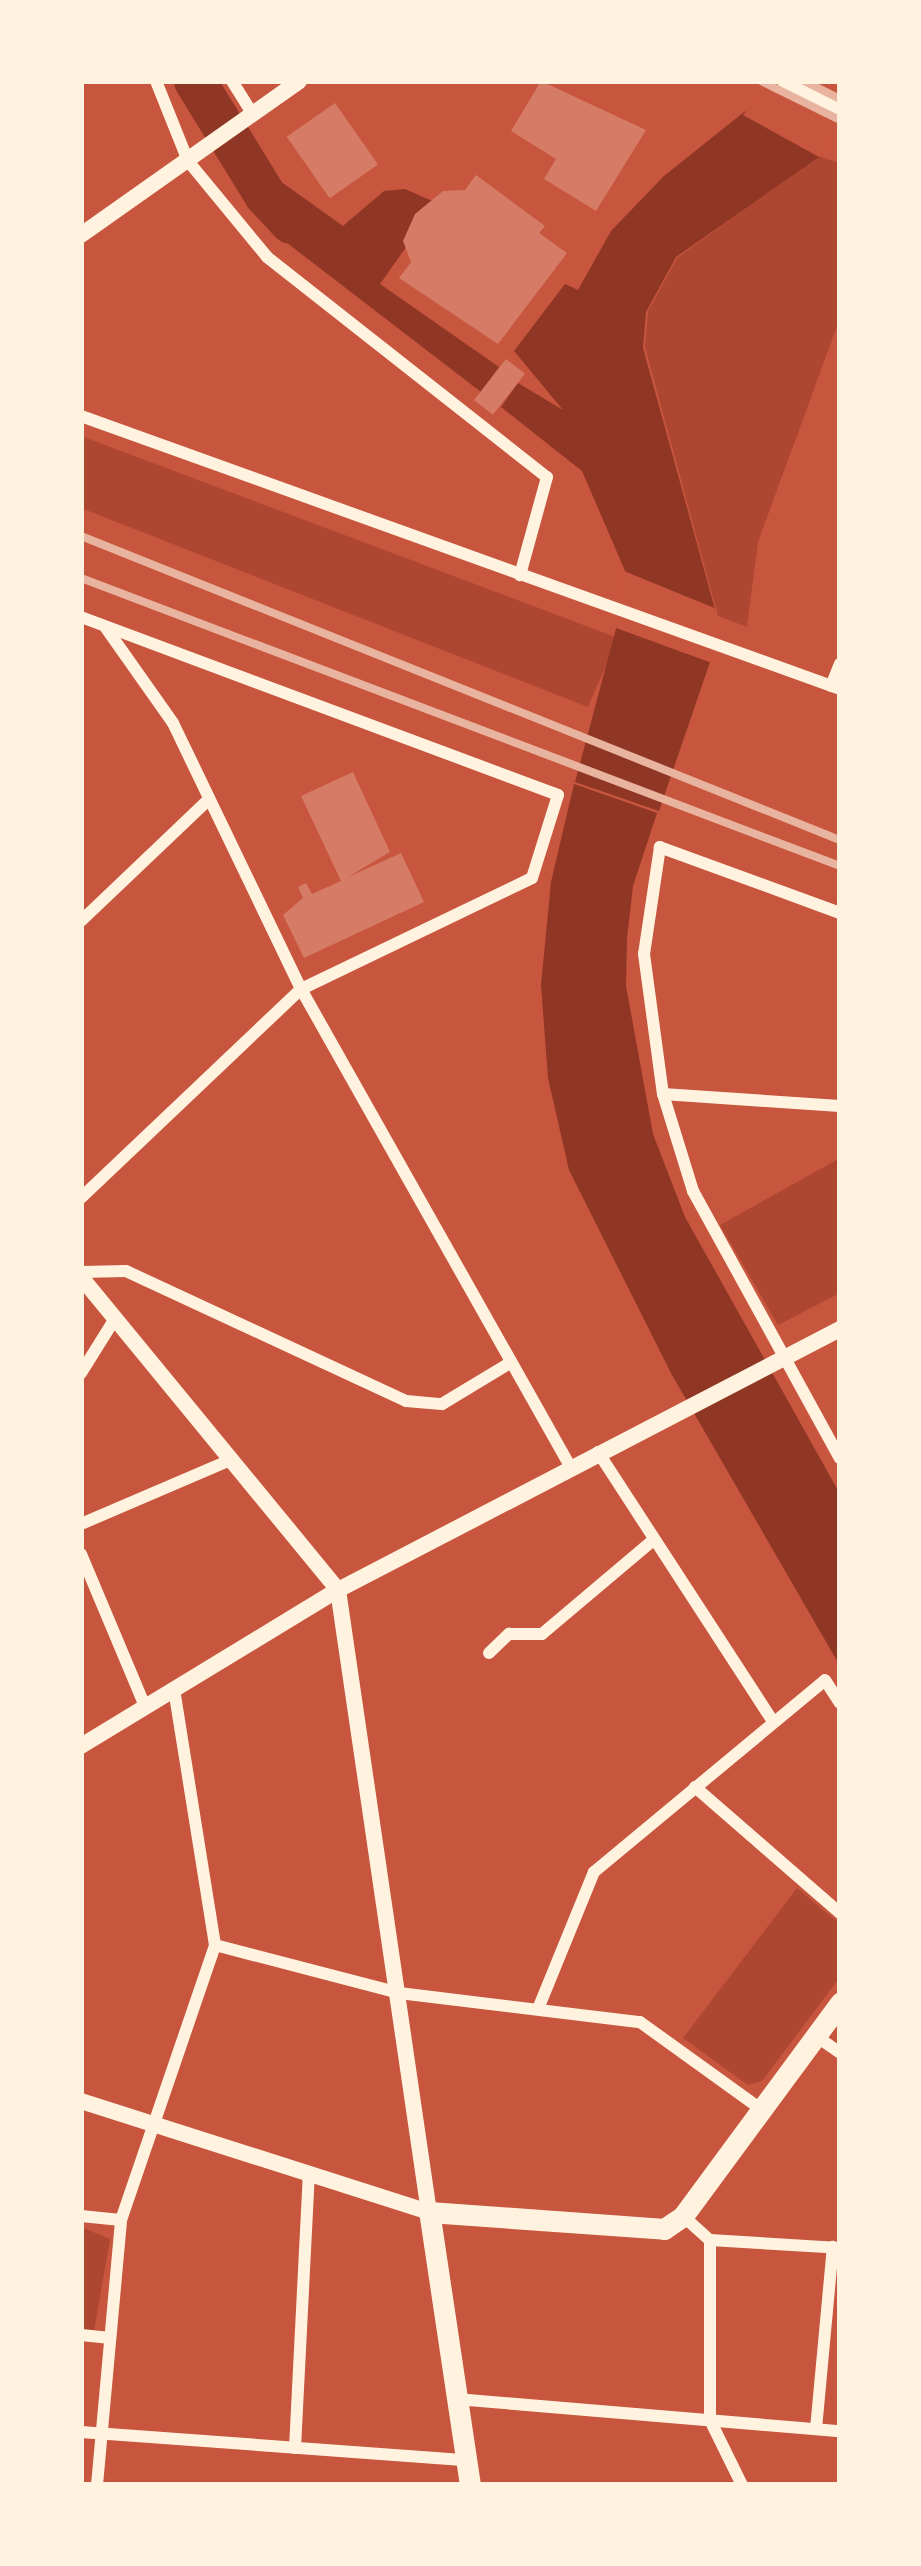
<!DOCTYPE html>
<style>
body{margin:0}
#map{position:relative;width:921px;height:2566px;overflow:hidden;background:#c8553d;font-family:"Varela Round",sans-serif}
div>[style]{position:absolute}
.green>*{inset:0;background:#ae4732}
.water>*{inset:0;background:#8f3625}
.pier>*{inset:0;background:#c8553d}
.river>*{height:42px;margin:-21px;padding:0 21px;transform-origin:21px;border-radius:21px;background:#8f3625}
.building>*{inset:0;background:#d67c66;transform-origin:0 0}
.minor>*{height:12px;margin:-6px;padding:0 6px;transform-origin:6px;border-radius:6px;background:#fff3e0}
.tertiary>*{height:16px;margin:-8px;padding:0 8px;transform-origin:8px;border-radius:8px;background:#fff3e0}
.primary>*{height:21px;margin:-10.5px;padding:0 10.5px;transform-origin:10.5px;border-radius:10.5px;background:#fff3e0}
.rail>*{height:8px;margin:-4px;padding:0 4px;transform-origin:4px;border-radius:4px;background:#e9b49f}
span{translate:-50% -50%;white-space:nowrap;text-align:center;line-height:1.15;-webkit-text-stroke:10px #fff3e0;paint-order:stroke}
.frame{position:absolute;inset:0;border:84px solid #fff3e0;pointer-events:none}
</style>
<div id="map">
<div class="green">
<div style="clip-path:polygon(818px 156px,840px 163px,840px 318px,758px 542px,747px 627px,718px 616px,645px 347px,648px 311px,677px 258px)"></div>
<div style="clip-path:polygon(81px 436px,618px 638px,588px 707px,81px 508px)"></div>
<div style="clip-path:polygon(840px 1158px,840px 1293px,778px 1325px,720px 1225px)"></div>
<div style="clip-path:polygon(797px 1888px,840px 1924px,840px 1977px,762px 2081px,748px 2085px,683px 2038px)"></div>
<div style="clip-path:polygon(81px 2227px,110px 2239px,94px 2331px,81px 2329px)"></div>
</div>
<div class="water">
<div style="clip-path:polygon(840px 81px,819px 157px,676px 257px,646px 312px,643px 348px,716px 613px,711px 659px,659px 811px,575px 782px,629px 580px,582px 471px,501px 407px,518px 383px,563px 410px,514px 351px,565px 284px,578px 290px,611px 231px,664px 176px,744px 112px)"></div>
<div style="clip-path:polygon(266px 171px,343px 226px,384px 191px,405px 189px,437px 203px,380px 284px,499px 367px,481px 392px,278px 236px,244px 187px)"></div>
<div style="clip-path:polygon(574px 784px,657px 813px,633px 886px,627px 938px,626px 986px,653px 1134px,685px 1217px,840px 1494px,840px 1666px,672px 1375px,569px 1170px,548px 1078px,541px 985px,551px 882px)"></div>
</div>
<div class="pier">
<div style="clip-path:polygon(773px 81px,840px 81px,840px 131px,819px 157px,743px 115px)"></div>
<div style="clip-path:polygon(619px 569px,717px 609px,712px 663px,616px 628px)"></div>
</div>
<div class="river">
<div style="left:195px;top:81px;width:134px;rotate:58.4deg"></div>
<div style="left:265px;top:195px;width:38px;rotate:47deg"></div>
</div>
<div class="building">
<div style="clip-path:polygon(541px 81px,646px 130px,596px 211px,544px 179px,556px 159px,511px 131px)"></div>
<div style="left:335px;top:103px;width:75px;height:59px;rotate:55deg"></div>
<div style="clip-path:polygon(476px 175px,545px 226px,539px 233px,567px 253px,498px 344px,399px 278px,411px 262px,403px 241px,415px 214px,443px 191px,465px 190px)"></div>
<div style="left:506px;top:359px;width:24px;height:52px;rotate:38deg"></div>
<div style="clip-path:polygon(353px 772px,390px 852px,348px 877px,401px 853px,424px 902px,304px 958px,283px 915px,303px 898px,298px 887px,306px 883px,312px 894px,341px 881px,301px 796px)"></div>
</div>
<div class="minor">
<div style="left:156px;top:81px;width:86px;rotate:68.2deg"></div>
<div style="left:188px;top:161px;width:124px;rotate:50.5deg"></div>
<div style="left:267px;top:257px;width:356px;rotate:38.2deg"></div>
<div style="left:547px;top:477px;width:102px;rotate:105.4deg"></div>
<div style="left:232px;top:81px;width:39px;rotate:58deg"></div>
<div style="left:81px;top:416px;width:807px;rotate:19.78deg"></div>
<div style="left:81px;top:617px;width:509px;rotate:20.46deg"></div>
<div style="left:558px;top:795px;width:87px;rotate:107.4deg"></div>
<div style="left:532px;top:878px;width:256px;rotate:154.3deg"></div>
<div style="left:301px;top:989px;width:303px;rotate:136.5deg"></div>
<div style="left:106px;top:628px;width:116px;rotate:54.8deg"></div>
<div style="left:173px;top:723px;width:295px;rotate:64.3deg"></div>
<div style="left:301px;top:989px;width:548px;rotate:60.58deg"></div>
<div style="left:831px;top:686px;width:24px;rotate:-68deg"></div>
<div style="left:840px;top:913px;width:192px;rotate:-159.9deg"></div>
<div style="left:660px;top:847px;width:108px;rotate:98.5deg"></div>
<div style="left:644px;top:954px;width:141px;rotate:82.3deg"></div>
<div style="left:663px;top:1094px;width:102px;rotate:72.8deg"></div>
<div style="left:693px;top:1191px;width:305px;rotate:61.2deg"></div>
<div style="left:81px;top:921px;width:175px;rotate:-43.6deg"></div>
<div style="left:663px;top:1094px;width:177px;rotate:3.9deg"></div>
<div style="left:81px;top:1272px;width:45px;rotate:-1.3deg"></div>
<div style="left:126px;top:1271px;width:309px;rotate:24.9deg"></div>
<div style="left:406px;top:1401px;width:36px;rotate:5deg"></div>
<div style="left:442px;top:1404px;width:79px;rotate:-31.1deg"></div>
<div style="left:81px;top:1373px;width:66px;rotate:-58deg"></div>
<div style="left:598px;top:1452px;width:321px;rotate:57deg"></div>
<div style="left:81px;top:1524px;width:165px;rotate:-23.2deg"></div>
<div style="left:81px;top:1554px;width:165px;rotate:67.2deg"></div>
<div style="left:489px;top:1653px;width:28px;rotate:-44deg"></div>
<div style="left:509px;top:1634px;width:33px"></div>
<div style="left:542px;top:1634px;width:144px;rotate:-40.2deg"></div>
<div style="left:695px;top:1787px;width:192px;rotate:41deg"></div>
<div style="left:215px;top:1945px;width:190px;rotate:14.6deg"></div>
<div style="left:399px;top:1993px;width:243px;rotate:6.9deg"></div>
<div style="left:640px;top:2022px;width:150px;rotate:35.8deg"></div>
<div style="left:538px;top:2009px;width:148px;rotate:-67.8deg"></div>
<div style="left:594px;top:1872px;width:300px;rotate:-39.7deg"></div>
<div style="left:825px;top:1680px;width:27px;rotate:57deg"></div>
<div style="left:816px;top:2036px;width:29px;rotate:35deg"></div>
<div style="left:81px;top:2216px;width:40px;rotate:5.7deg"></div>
<div style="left:683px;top:2216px;width:36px;rotate:42deg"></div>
<div style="left:710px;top:2240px;width:129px;rotate:3.5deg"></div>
<div style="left:710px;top:2240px;width:180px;rotate:90deg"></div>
<div style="left:710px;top:2420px;width:72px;rotate:63.8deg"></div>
<div style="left:81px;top:2335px;width:27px;rotate:6deg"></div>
<div style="left:456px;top:2399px;width:385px;rotate:4.8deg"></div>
<div style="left:816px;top:2429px;width:183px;rotate:-84.7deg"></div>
<div style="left:81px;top:2432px;width:386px;rotate:4.2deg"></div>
<div style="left:295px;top:2448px;width:273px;rotate:-87.1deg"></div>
<div style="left:97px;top:2485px;width:266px;rotate:-84.8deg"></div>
<div style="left:121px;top:2220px;width:291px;rotate:-71.1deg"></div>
<div style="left:215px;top:1945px;width:260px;rotate:-99.1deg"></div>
</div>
<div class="tertiary">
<div style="left:785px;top:81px;width:62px;rotate:27deg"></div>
<div style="left:81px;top:235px;width:267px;rotate:-35.2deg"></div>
<div style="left:81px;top:1277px;width:405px;rotate:50.6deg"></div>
<div style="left:338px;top:1590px;width:629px;rotate:81.68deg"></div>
<div style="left:429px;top:2212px;width:365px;rotate:-162.3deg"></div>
<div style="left:81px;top:1746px;width:301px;rotate:-31.3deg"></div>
<div style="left:338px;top:1590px;width:566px;rotate:-27.47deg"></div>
</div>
<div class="primary">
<div style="left:470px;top:2485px;width:276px;rotate:-98.5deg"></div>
<div style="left:429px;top:2212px;width:236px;rotate:4.1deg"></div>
<div style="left:664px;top:2229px;width:23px;rotate:-34deg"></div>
<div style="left:683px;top:2216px;width:265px;rotate:-53.6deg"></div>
</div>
<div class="rail">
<div style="left:761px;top:81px;width:88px;rotate:26.3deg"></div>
<div style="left:804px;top:81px;width:40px;rotate:26.6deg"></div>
<div style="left:81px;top:536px;width:818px;rotate:21.83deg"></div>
<div style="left:81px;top:578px;width:812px;rotate:20.78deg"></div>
</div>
<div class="frame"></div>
</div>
